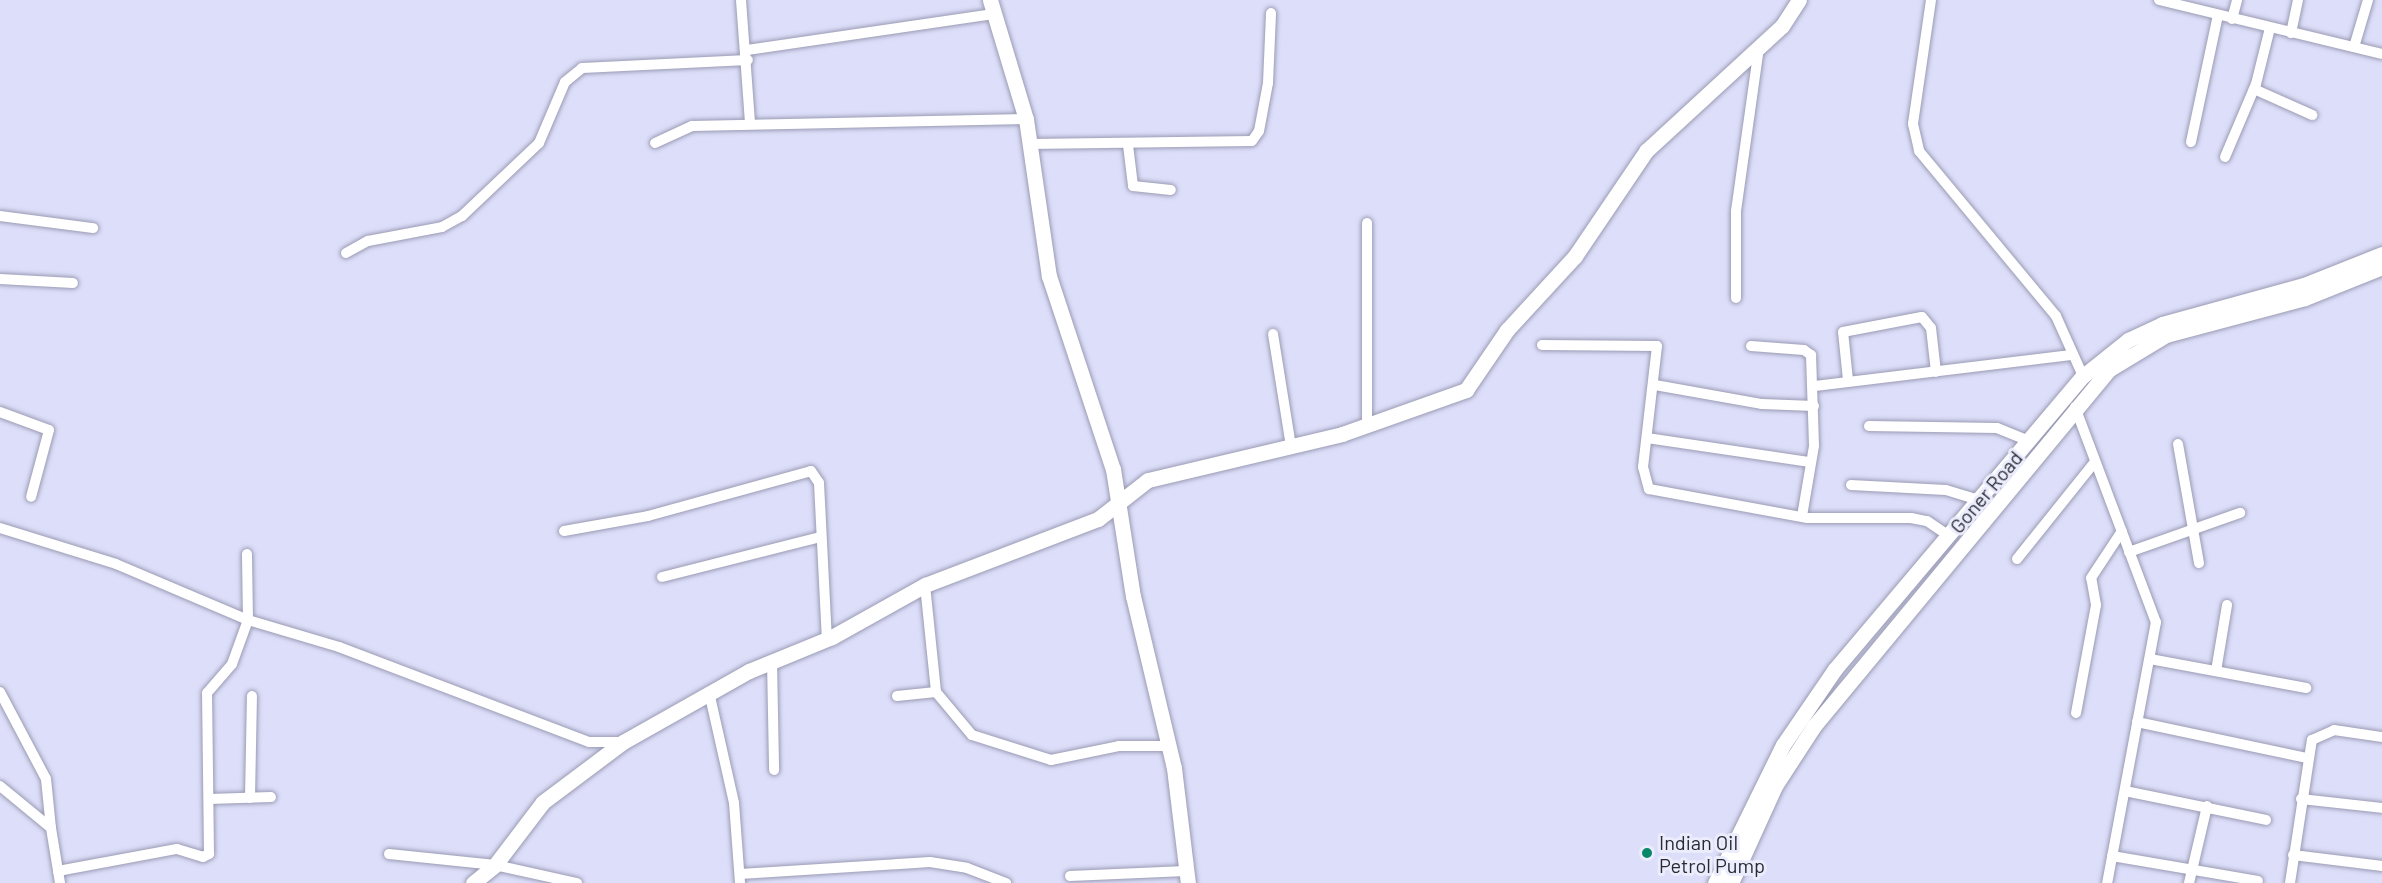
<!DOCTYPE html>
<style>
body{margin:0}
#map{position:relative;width:2382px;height:883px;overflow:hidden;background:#dddef9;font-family:Barlow,sans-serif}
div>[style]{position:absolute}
.roads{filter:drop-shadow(0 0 2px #9a9bb4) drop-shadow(0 0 2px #9a9bb4)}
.street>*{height:10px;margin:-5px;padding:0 5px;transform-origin:5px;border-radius:5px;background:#fff}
.secondary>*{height:15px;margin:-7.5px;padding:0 7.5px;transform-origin:7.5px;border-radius:7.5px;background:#fff}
.dots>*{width:16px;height:16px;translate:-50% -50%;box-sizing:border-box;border:3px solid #ebecfc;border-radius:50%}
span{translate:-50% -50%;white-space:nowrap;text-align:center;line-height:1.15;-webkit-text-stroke:6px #ebecfc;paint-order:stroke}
.street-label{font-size:20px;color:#292a34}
.poi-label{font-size:20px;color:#292a34}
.left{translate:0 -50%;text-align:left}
</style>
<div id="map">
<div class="roads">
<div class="street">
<div style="left:741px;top:0;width:123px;rotate:85.8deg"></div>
<div style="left:1931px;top:0;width:125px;rotate:98.3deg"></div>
<div style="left:1913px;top:124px;width:28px;rotate:77deg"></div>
<div style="left:1919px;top:151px;width:214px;rotate:50.3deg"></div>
<div style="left:2056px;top:316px;width:66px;rotate:65.8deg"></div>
<div style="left:2159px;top:0;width:229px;rotate:13.6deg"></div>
<div style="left:2232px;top:19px;width:20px;rotate:-75deg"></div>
<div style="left:2291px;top:33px;width:34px;rotate:-78deg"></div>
<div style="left:2354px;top:47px;width:49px;rotate:-73.4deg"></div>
<div style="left:747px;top:50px;width:251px;rotate:-8.3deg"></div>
<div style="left:2254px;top:89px;width:64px;rotate:24.1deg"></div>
<div style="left:2191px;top:142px;width:130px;rotate:-78deg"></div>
<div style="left:655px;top:143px;width:41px;rotate:-24.7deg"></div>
<div style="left:692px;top:126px;width:334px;rotate:-1.2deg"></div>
<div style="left:1029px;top:144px;width:223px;rotate:-0.8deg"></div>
<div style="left:1252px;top:141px;width:12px;rotate:-55deg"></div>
<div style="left:1259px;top:131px;width:49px;rotate:-79.4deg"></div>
<div style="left:1268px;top:83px;width:70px;rotate:-87.5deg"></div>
<div style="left:1128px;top:145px;width:41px;rotate:83deg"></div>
<div style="left:1133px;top:186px;width:38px;rotate:6deg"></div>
<div style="left:2225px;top:157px;width:79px;rotate:-67deg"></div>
<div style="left:2256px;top:84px;width:58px;rotate:-76deg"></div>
<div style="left:0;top:216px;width:94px;rotate:7.4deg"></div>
<div style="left:1367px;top:223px;width:203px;rotate:90deg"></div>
<div style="left:346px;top:253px;width:25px;rotate:-29deg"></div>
<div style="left:368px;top:241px;width:75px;rotate:-10.7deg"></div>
<div style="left:442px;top:227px;width:23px;rotate:-29deg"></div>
<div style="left:462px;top:216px;width:106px;rotate:-43.5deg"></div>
<div style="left:539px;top:143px;width:66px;rotate:-66.9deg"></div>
<div style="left:565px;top:82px;width:22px;rotate:-39deg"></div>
<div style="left:582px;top:68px;width:166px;rotate:-2.8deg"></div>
<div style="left:0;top:279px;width:73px;rotate:3.1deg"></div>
<div style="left:1736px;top:298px;width:87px;rotate:-90deg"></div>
<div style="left:1736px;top:211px;width:166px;rotate:-82deg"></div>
<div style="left:1273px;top:334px;width:113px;rotate:80.9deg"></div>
<div style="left:1542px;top:345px;width:115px;rotate:0.5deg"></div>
<div style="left:1657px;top:346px;width:122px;rotate:96.6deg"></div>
<div style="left:1643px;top:467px;width:23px;rotate:75deg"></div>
<div style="left:1649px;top:489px;width:161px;rotate:10.4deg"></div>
<div style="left:1807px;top:518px;width:104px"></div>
<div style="left:1911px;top:518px;width:16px;rotate:11deg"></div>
<div style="left:1927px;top:521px;width:27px;rotate:34deg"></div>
<div style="left:1751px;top:346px;width:53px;rotate:4.3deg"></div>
<div style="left:1804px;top:350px;width:9px;rotate:36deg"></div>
<div style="left:1811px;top:355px;width:91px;rotate:88.1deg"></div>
<div style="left:1814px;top:446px;width:71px;rotate:99.7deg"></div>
<div style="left:1848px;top:380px;width:48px;rotate:-95.9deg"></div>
<div style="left:1843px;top:332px;width:80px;rotate:-10.8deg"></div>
<div style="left:1922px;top:317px;width:14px;rotate:51deg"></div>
<div style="left:1931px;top:328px;width:44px;rotate:83.5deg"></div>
<div style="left:1655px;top:385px;width:109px;rotate:10.1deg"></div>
<div style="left:1762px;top:404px;width:52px;rotate:2.2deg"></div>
<div style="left:1815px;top:386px;width:260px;rotate:-6.9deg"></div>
<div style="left:2075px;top:407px;width:230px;rotate:69.4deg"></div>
<div style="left:2156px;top:622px;width:266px;rotate:100.6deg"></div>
<div style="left:0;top:412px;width:52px;rotate:20.2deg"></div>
<div style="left:49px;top:430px;width:69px;rotate:105deg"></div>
<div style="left:1869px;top:426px;width:128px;rotate:0.9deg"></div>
<div style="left:1997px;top:428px;width:35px;rotate:22deg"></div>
<div style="left:1647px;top:438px;width:165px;rotate:8.4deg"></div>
<div style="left:2178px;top:444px;width:121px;rotate:80deg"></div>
<div style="left:1851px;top:485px;width:95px;rotate:3deg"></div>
<div style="left:1946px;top:490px;width:39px;rotate:17deg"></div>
<div style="left:0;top:528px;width:121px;rotate:17.2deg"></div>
<div style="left:116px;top:564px;width:143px;rotate:23deg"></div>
<div style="left:248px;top:620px;width:95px;rotate:16.5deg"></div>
<div style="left:339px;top:647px;width:267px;rotate:20.8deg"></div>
<div style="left:589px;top:742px;width:34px"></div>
<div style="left:564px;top:531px;width:85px;rotate:-10.1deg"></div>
<div style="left:648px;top:516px;width:169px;rotate:-15.4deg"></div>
<div style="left:811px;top:471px;width:14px;rotate:56deg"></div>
<div style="left:819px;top:483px;width:157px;rotate:87.1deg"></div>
<div style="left:2129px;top:552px;width:118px;rotate:-19.4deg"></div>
<div style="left:2017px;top:559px;width:123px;rotate:-51.3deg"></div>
<div style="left:662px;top:577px;width:163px;rotate:-14.2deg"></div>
<div style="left:925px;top:585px;width:108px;rotate:84.1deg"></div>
<div style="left:936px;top:692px;width:56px;rotate:50.1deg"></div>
<div style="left:972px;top:735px;width:83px;rotate:17.6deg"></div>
<div style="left:1051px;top:760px;width:69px;rotate:-11.6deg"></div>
<div style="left:1119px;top:746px;width:49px"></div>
<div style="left:2150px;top:659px;width:159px;rotate:10.5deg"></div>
<div style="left:772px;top:661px;width:109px;rotate:88.9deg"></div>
<div style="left:2216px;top:671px;width:67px;rotate:-80.5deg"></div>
<div style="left:0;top:692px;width:98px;rotate:62.1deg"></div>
<div style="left:46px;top:779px;width:49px;rotate:84.2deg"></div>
<div style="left:709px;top:692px;width:114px;rotate:77.3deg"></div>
<div style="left:734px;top:803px;width:80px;rotate:85.7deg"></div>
<div style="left:897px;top:696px;width:39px;rotate:-6deg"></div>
<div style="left:2076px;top:713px;width:110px;rotate:-79.5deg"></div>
<div style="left:2096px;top:605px;width:27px;rotate:-100deg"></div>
<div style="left:2091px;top:578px;width:56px;rotate:-56.6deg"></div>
<div style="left:2137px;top:722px;width:173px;rotate:12deg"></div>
<div style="left:0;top:786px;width:66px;rotate:39.5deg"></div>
<div style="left:51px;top:828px;width:56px;rotate:80.7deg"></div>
<div style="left:2125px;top:791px;width:144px;rotate:11.6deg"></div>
<div style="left:250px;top:798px;width:102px;rotate:-88.9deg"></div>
<div style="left:209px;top:799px;width:62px;rotate:-1.8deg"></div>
<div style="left:2301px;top:799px;width:81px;rotate:6.3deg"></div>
<div style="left:389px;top:854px;width:107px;rotate:5.9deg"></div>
<div style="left:495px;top:865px;width:84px;rotate:12.4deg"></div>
<div style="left:2293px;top:855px;width:90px;rotate:7deg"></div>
<div style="left:2112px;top:856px;width:148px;rotate:9.7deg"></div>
<div style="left:58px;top:871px;width:121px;rotate:-10.5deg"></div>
<div style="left:177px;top:849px;width:27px;rotate:17deg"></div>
<div style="left:203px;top:857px;width:7px;rotate:-27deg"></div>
<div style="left:209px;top:854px;width:161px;rotate:-90.7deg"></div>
<div style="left:207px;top:693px;width:38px;rotate:-49deg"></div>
<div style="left:232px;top:664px;width:47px;rotate:-70deg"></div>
<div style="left:248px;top:620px;width:66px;rotate:-90.9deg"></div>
<div style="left:740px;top:874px;width:190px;rotate:-3.6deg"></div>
<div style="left:930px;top:862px;width:37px;rotate:9deg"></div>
<div style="left:967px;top:868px;width:42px;rotate:21deg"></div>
<div style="left:1070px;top:876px;width:116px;rotate:-2.5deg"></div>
<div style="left:2189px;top:883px;width:79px;rotate:-76.8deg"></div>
<div style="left:2290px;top:883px;width:145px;rotate:-81.3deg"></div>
<div style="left:2312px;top:740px;width:24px;rotate:-24deg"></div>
<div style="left:2334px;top:730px;width:49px;rotate:8.3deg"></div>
</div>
<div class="secondary">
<div style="left:990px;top:0;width:124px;rotate:73.2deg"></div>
<div style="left:1026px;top:119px;width:159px;rotate:81.7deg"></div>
<div style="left:1049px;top:276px;width:203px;rotate:71.7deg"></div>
<div style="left:1113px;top:469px;width:129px;rotate:81.1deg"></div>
<div style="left:1133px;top:596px;width:177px;rotate:76.6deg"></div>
<div style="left:1174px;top:768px;width:116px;rotate:83.1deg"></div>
<div style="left:473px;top:883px;width:28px;rotate:-39deg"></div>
<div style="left:495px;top:865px;width:79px;rotate:-52.7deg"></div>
<div style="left:543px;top:802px;width:100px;rotate:-36.9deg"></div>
<div style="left:623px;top:742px;width:145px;rotate:-29.4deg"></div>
<div style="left:749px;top:671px;width:90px;rotate:-22.3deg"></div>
<div style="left:832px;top:637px;width:107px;rotate:-29.2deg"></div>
<div style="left:925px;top:585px;width:185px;rotate:-20.9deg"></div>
<div style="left:1098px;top:519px;width:63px;rotate:-38deg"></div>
<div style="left:1148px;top:480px;width:199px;rotate:-13.3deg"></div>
<div style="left:1342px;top:434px;width:132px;rotate:-19.5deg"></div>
<div style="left:1466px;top:390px;width:73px;rotate:-55.7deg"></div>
<div style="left:1507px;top:330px;width:100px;rotate:-47.4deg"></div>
<div style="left:1575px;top:256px;width:127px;rotate:-55.9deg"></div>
<div style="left:1646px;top:151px;width:185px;rotate:-42.6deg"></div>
<div style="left:1782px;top:26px;width:31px;rotate:-57deg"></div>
<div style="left:1715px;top:883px;width:154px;rotate:-63.8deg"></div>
<div style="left:1783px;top:745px;width:92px;rotate:-55.6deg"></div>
<div style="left:1835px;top:669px;width:384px;rotate:-49.8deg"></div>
<div style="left:2083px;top:376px;width:58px;rotate:-38.7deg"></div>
<div style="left:2128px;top:340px;width:38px;rotate:-25deg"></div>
<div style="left:2162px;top:324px;width:147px;rotate:-15.4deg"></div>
<div style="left:2304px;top:285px;width:84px;rotate:-21.7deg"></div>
<div style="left:1731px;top:883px;width:107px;rotate:-65.6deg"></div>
<div style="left:1775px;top:786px;width:72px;rotate:-57deg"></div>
<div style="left:1814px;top:726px;width:462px;rotate:-50.4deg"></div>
<div style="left:2108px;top:370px;width:68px;rotate:-31.1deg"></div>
<div style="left:2166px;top:335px;width:144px;rotate:-14.9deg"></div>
<div style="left:2305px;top:298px;width:83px;rotate:-21.9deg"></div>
</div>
</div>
<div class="dots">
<div style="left:1647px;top:853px;background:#09876a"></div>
</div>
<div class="street-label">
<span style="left:1986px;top:492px;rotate:-50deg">Goner Road</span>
</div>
<div class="poi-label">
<span class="left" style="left:1659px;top:854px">Indian Oil<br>Petrol Pump</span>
</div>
</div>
